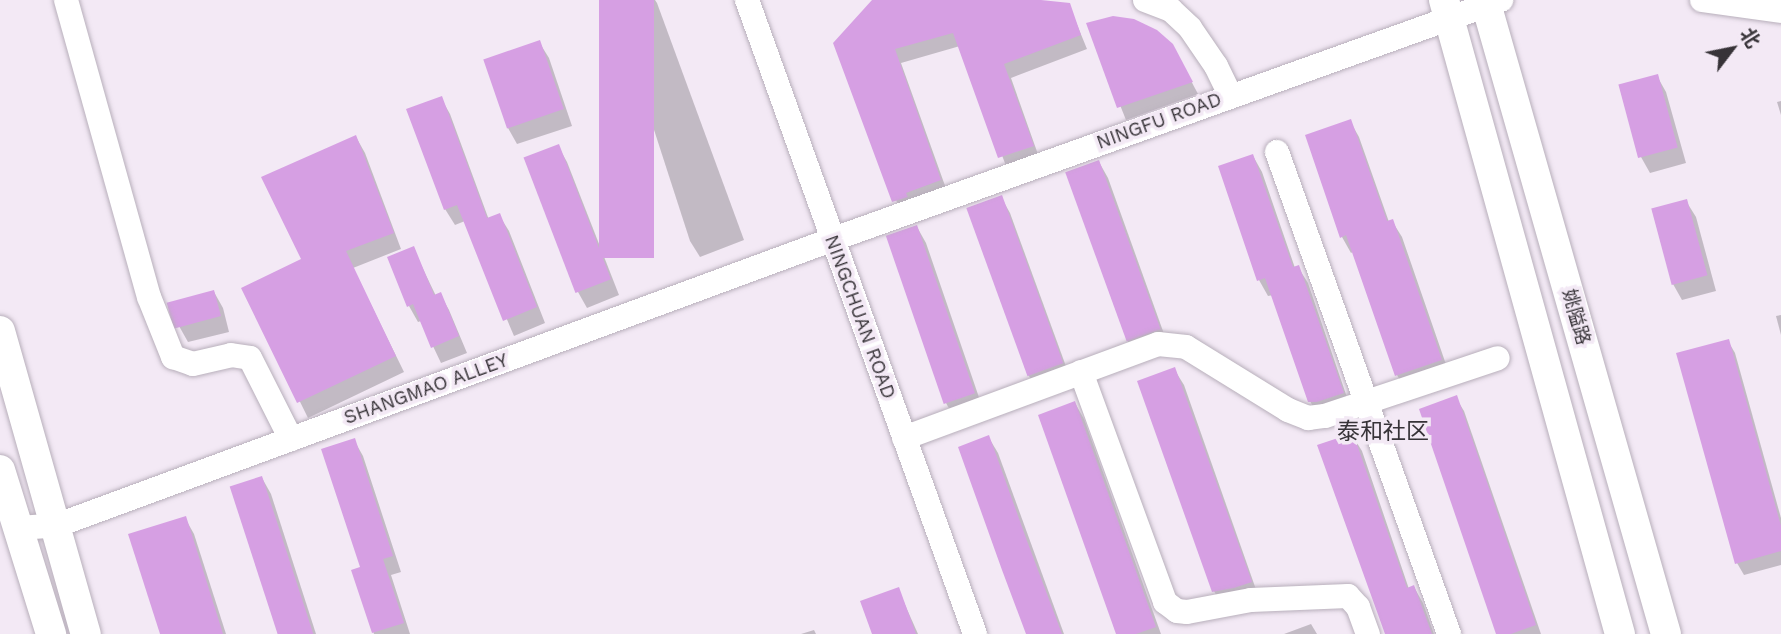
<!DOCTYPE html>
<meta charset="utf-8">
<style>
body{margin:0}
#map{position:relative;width:1781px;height:634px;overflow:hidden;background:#f3e9f5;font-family:"Work Sans","Noto Sans SC",sans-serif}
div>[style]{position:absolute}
.shadow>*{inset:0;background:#0003}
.building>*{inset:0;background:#d69fe3;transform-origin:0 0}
.roads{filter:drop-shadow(0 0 2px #b8afbb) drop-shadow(0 0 2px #b8afbb)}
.minor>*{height:24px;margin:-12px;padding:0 12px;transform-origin:12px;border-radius:12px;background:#fff}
.major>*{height:30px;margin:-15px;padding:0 15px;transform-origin:15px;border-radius:15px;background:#fff}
span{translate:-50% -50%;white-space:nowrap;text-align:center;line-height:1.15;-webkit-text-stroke:7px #f3e9f5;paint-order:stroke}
.street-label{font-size:19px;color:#373338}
.quarter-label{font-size:23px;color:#373338}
.north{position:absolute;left:1697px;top:14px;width:70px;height:70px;-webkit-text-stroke:5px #f3e9f5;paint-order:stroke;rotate:58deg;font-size:19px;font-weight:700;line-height:28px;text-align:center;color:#373338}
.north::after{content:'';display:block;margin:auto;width:24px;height:32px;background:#373338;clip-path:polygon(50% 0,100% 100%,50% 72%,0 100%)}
</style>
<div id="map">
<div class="shadow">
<div style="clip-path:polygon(612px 0,655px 0,657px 3px,744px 240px,700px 257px,690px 241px)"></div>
<div style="clip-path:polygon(874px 0,1023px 0,1069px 5px,1087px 49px,1011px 78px,1040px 160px,1008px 171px,960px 46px,901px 63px,948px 194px,902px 215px,835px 44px)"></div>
<div style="clip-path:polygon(1088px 25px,1179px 58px,1198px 94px,1126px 120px)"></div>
<div style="clip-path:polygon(539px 42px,549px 58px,572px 126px,517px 144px,508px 128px)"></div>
<div style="clip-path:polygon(1657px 76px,1666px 92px,1686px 163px,1650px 173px,1641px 157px)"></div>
<div style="clip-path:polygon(441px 98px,450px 114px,489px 220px,499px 215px,509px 231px,545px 323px,514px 336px,465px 221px,455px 225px,445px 209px)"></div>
<div style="clip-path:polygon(1781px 101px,1781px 115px,1777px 102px)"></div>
<div style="clip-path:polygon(1350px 121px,1359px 137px,1389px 222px,1392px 221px,1402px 237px,1450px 376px,1406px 391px,1397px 375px,1354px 251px,1351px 253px,1342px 237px)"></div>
<div style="clip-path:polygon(356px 137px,365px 153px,401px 249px,353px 268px,404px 372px,308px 418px,244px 288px,303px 259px)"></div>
<div style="clip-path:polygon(558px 146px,567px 162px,619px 295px,587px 308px,578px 292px)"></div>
<div style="clip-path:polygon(1253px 156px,1262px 172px,1295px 268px,1298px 267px,1308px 283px,1351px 409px,1319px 418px,1310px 401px,1273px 295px,1268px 296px,1259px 280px)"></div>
<div style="clip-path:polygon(1099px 162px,1108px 178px,1168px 345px,1136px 356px,1127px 340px,1067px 173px)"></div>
<div style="clip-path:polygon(1001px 197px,1010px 213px,1071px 380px,1038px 392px,1029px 376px)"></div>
<div style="clip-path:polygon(1686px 201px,1696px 217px,1716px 291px,1682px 300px,1673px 284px,1653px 209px)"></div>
<div style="clip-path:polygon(917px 227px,926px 243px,983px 409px,955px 419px,946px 403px)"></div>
<div style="clip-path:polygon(413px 248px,436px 296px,440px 294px,449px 310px,467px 353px,441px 363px,421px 321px,418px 322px,409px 306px)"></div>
<div style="clip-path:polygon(214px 292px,223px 308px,229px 332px,188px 342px,179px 326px)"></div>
<div style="clip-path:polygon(1781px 315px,1781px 335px,1776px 316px)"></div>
<div style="clip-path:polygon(1728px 341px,1735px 353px,1781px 518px,1781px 565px,1744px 575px,1737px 563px)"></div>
<div style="clip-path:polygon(1174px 369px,1184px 385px,1259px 598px,1223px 607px,1214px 591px)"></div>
<div style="clip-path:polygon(1456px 398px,1464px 411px,1541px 634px,1498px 634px)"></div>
<div style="clip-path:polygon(1075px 403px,1084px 419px,1161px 634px,1118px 634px)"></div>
<div style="clip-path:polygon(1352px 435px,1362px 451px,1409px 589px,1414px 587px,1423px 603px,1434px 634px,1387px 634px)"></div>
<div style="clip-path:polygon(989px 438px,998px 453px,1064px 634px,1028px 634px)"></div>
<div style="clip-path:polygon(354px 440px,363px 456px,401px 572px,391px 575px,410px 634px,374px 634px,353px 571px,362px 568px)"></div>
<div style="clip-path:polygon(262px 478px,271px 494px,316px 634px,278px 634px)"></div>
<div style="clip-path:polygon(185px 518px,194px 534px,226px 634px,162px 634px)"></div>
<div style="clip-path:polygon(898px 589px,918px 634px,874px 634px)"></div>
<div style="clip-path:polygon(1311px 624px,1317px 634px,1284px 634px)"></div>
<div style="clip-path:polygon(814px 630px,816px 634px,801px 634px)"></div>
</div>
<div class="building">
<div style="left:599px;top:0;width:55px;height:258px"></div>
<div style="clip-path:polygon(872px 0,1041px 0,1070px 3px,1081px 35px,1004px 64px,1034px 146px,998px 158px,953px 33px,895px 49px,941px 180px,906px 193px,908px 197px,892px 202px,833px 43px)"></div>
<div style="clip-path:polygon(1113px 16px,1134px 19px,1157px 30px,1173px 44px,1193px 82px,1117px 108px,1086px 23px)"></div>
<div style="left:540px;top:40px;width:73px;height:60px;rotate:71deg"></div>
<div style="left:1658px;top:74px;width:76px;height:41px;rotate:75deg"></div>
<div style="clip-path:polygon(442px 96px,487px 218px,500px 213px,537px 307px,503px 321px,457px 205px,444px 210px,406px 109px)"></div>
<div style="clip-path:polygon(1351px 119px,1387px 221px,1393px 219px,1442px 360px,1395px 376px,1346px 235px,1340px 238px,1305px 135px)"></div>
<div style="clip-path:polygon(356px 135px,394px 233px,346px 251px,396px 356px,297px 403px,241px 288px,301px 259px,261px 177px)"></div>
<div style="left:559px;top:144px;width:145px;height:38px;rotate:69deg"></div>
<div style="clip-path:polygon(1253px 154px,1293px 267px,1299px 265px,1344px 393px,1317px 402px,1308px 402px,1265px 278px,1257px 281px,1218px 166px)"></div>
<div style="left:1099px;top:160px;width:180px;height:36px;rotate:70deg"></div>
<div style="left:1002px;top:195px;width:179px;height:38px;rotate:70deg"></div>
<div style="left:1687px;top:199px;width:79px;height:37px;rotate:75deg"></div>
<div style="left:917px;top:225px;width:178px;height:33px;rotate:71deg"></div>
<div style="clip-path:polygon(414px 246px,434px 295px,441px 292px,459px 336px,431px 348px,413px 304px,407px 307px,387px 257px)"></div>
<div style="left:214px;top:290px;width:27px;height:49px;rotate:75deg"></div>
<div style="clip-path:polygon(1729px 339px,1781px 526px,1781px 551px,1735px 564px,1676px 353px)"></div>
<div style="clip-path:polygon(1175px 367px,1252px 582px,1234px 588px,1212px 592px,1137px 381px)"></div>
<div style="clip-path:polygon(1457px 395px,1536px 625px,1511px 634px,1496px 634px,1419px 409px)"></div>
<div style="clip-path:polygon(1075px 401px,1156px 627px,1136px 634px,1116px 634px,1038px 415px)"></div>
<div style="clip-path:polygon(1353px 433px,1407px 588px,1414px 585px,1432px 634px,1385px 634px,1317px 445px)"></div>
<div style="clip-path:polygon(989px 435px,1027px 541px,1062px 634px,1026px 634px,1002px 570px,958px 447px)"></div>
<div style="clip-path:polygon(355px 438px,393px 556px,383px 559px,404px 623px,372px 633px,351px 570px,360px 567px,321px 449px)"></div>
<div style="left:262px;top:476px;width:166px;height:34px;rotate:72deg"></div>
<div style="clip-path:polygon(186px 516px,223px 634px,160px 634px,128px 534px)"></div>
<div style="clip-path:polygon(899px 587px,916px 634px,872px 634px,860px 601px)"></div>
</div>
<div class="roads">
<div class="minor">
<div style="left:66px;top:0;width:308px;rotate:74.4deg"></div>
<div style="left:149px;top:297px;width:65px;rotate:68.2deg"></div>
<div style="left:173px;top:357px;width:21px;rotate:19deg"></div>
<div style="left:193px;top:364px;width:39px;rotate:-13deg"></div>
<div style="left:231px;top:355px;width:19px;rotate:9deg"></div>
<div style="left:250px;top:358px;width:91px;rotate:63.2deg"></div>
<div style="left:747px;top:0;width:674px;rotate:70.22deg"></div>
<div style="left:1145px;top:0;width:28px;rotate:21deg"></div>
<div style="left:1171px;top:10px;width:26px;rotate:43deg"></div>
<div style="left:1190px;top:28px;width:46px;rotate:55.6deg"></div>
<div style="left:1216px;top:66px;width:32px;rotate:64deg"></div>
<div style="left:1702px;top:0;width:80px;rotate:7.9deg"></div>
<div style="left:1277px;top:152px;width:512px;rotate:70.36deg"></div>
<div style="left:1081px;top:372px;width:245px;rotate:69.9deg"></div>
<div style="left:1165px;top:602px;width:15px;rotate:37deg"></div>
<div style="left:1177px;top:611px;width:10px;rotate:6deg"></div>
<div style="left:1187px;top:612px;width:65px;rotate:-10.6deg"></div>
<div style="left:1251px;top:600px;width:97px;rotate:-2.4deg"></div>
<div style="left:1348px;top:596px;width:15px;rotate:48deg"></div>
<div style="left:1358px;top:607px;width:29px;rotate:70deg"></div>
<div style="left:904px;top:438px;width:271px;rotate:-20.3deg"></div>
<div style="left:1158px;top:344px;width:28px;rotate:6deg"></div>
<div style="left:1186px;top:347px;width:120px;rotate:31.7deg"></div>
<div style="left:1288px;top:410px;width:22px;rotate:22deg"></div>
<div style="left:1308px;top:418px;width:17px;rotate:-7deg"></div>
<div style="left:1325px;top:416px;width:182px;rotate:-18.5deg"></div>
<div style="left:19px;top:528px;width:39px;rotate:-4deg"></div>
<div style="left:58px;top:525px;width:824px;rotate:-20.24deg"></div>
<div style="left:831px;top:240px;width:712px;rotate:-19.71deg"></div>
</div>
<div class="major">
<div style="left:1444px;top:0;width:658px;rotate:74.49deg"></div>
<div style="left:1485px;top:0;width:659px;rotate:74.07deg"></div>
<div style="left:0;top:331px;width:315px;rotate:74.2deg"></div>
<div style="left:0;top:470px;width:172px;rotate:72.7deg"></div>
</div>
</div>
<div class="street-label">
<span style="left:1159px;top:121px;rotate:-20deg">NINGFU ROAD</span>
<span style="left:860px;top:317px;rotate:70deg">NINGCHUAN ROAD</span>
<span style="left:1576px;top:317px;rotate:74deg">姚隘路</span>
<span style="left:426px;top:389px;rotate:-20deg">SHANGMAO ALLEY</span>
</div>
<div class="quarter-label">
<span style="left:1383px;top:432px">泰和社区</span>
</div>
<div class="north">北</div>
</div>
